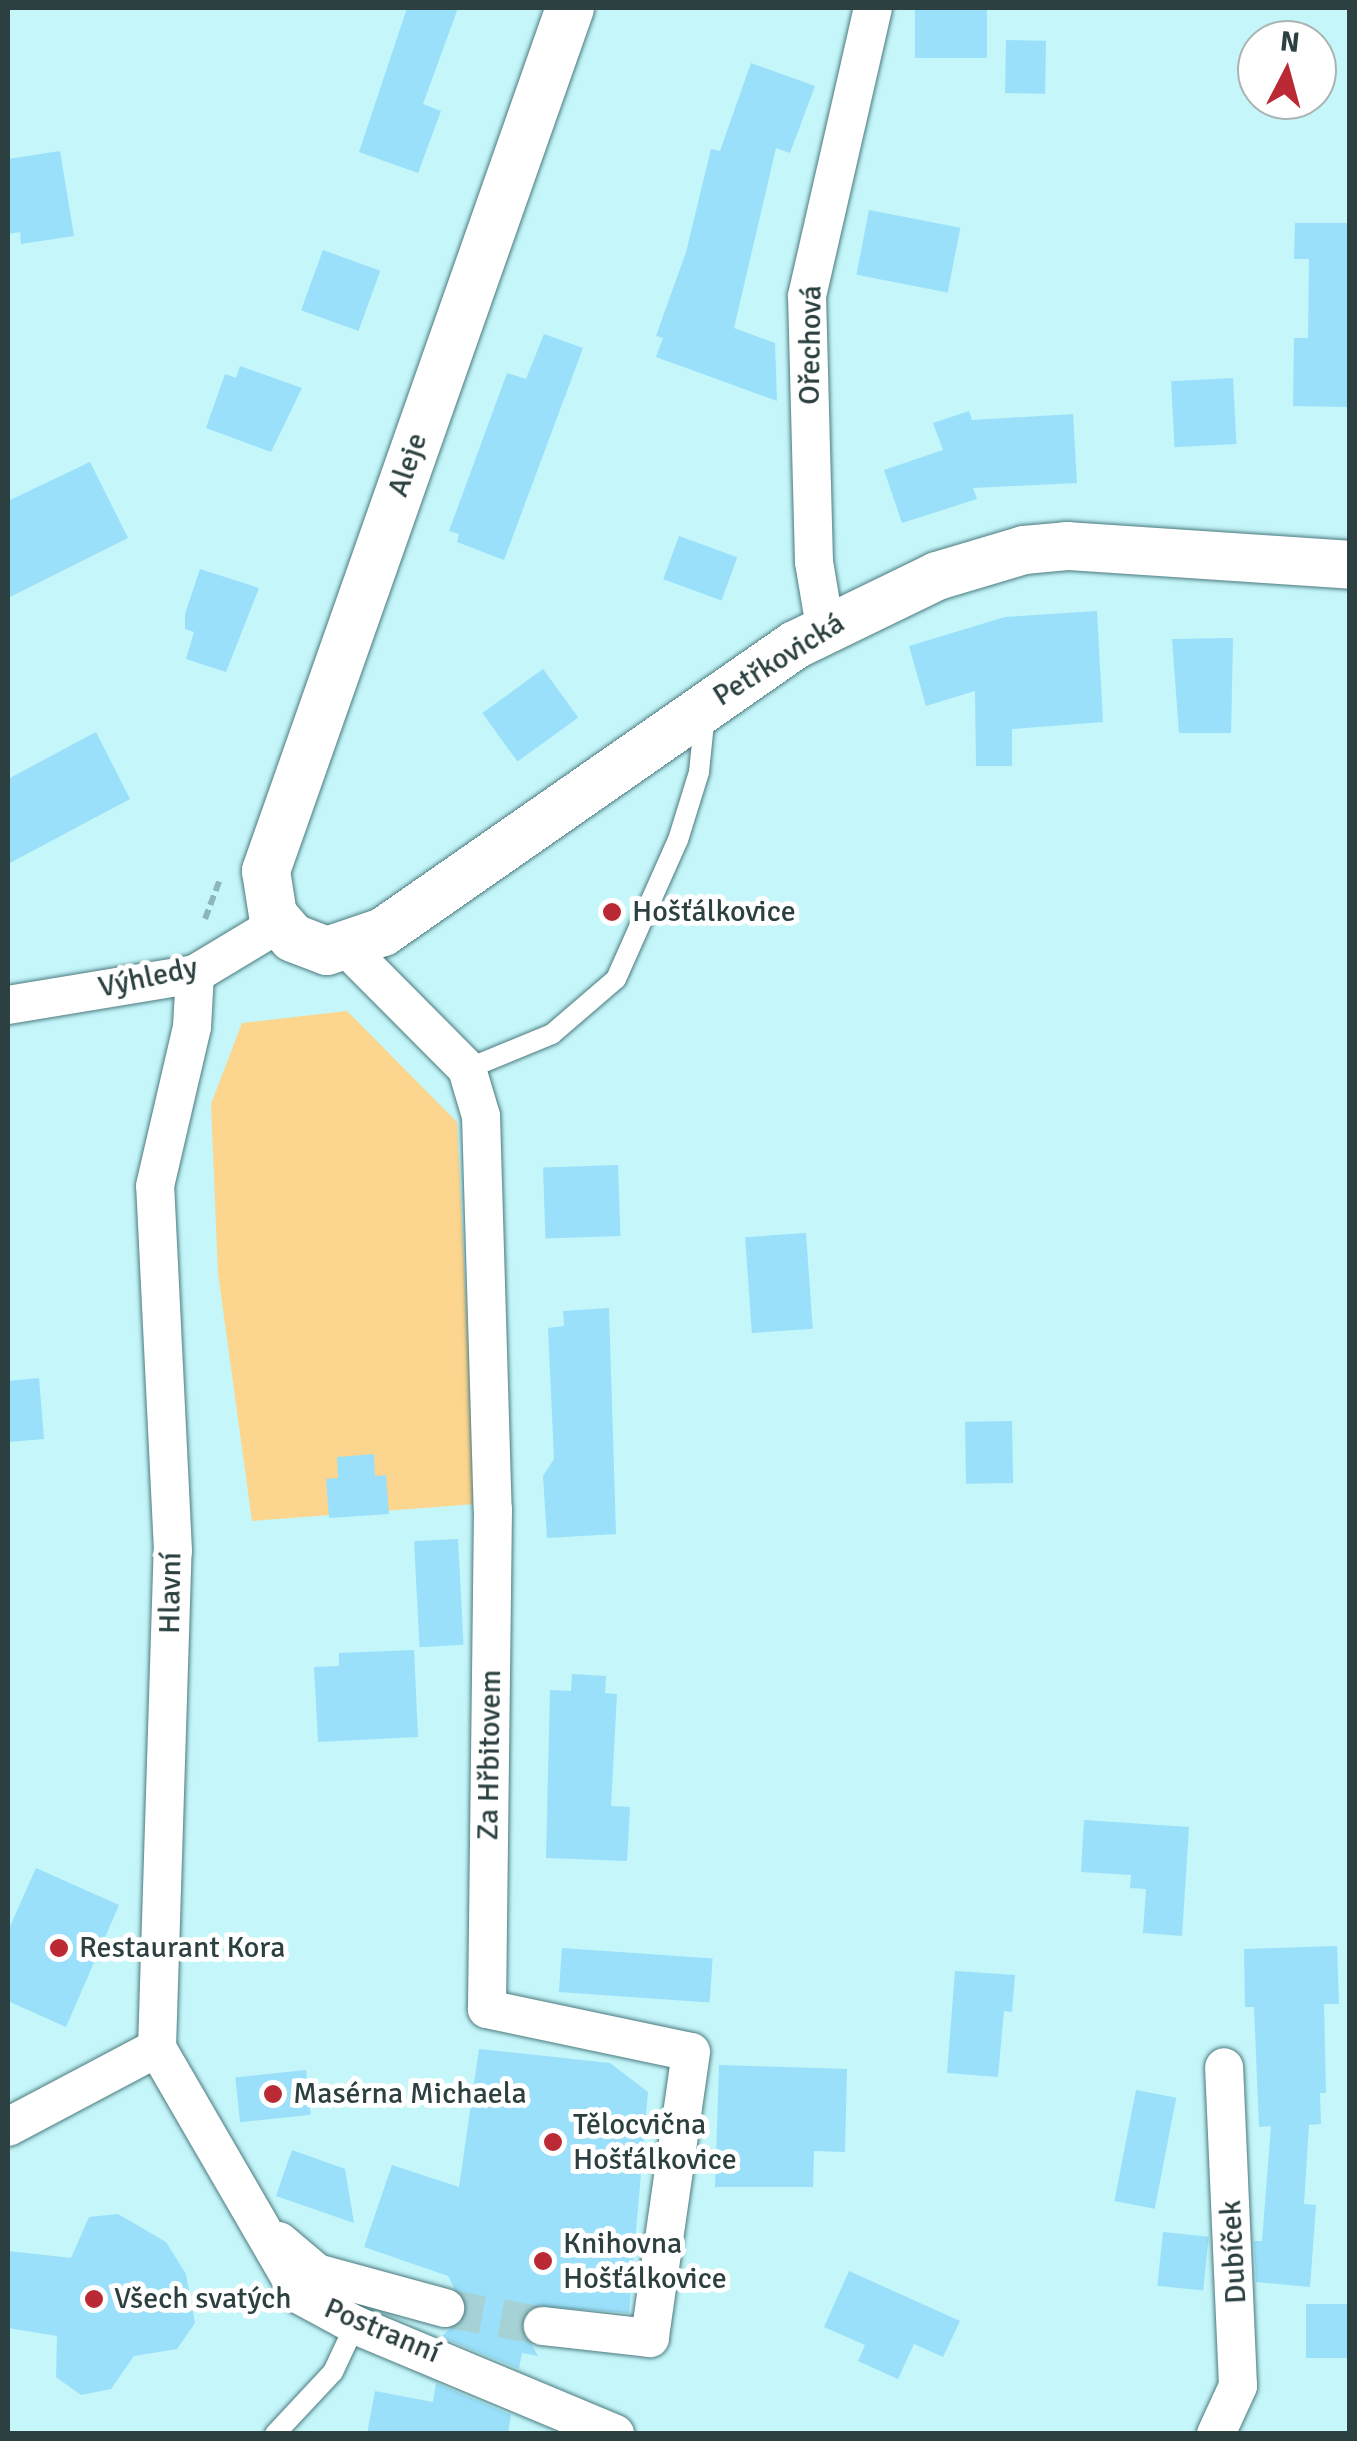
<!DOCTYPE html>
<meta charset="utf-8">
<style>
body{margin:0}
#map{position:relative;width:1357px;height:2441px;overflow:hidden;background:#c4f6fa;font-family:Signika,sans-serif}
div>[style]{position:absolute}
.green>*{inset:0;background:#fcd68e}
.building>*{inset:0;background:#9ae0fa;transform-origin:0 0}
.minor-tunnel>*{height:38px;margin-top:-19px;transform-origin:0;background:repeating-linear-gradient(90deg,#a6d2d5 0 38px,transparent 0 57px)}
.path>*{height:6px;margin-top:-3px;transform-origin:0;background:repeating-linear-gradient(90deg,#8fb6b9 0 10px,transparent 0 15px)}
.roads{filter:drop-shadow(0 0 2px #4c7a7e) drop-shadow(0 0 2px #4c7a7e)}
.service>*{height:20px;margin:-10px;padding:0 10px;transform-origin:10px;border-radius:10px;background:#fff}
.minor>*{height:38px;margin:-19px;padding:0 19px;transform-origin:19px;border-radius:19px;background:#fff}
.tertiary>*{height:48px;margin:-24px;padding:0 24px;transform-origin:24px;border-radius:24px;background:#fff}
.dots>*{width:28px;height:28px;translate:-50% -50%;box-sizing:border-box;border:5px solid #fff;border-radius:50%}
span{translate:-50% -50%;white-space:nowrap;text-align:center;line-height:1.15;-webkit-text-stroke:10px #fff;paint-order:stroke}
.street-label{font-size:30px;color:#2c4041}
.poi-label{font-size:30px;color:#2c4041}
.left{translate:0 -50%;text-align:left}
.frame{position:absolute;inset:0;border:10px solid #2c4041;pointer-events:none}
.north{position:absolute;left:1237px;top:20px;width:100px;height:100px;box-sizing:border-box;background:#fff;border:2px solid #abb3b3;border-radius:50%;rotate:6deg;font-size:28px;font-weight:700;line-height:40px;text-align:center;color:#2c4041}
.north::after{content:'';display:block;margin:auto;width:35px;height:45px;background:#ba2934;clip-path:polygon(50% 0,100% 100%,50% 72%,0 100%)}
</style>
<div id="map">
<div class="green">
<div style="clip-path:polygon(347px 1011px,457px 1122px,476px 1504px,252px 1521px,218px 1273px,211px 1104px,242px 1023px)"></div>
</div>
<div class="building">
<div style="clip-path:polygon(407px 8px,458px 8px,423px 104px,441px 111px,418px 173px,359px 152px)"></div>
<div style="left:915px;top:8px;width:72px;height:50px"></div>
<div style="left:1006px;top:40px;width:40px;height:53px;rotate:1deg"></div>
<div style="clip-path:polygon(751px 63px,815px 86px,790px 153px,776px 148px,734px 328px,775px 343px,777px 401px,656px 357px,663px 338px,656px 336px,686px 252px,711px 149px,720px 151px)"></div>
<div style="clip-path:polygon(60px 151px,74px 236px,21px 244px,20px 232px,8px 234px,8px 159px)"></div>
<div style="left:869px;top:210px;width:93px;height:66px;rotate:11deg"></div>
<div style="clip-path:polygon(1295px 223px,1350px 223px,1350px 407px,1293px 406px,1294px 338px,1308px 338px,1309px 259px,1294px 259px)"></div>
<div style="left:323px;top:250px;width:61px;height:64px;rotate:20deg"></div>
<div style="clip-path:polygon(544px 334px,583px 348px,504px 560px,457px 542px,459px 534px,449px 531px,507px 373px,526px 379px)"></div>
<div style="clip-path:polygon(240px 366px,302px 388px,271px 452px,206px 428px,225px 374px,236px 378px)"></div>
<div style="left:1233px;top:378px;width:66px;height:62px;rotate:87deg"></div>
<div style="clip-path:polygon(969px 411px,972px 420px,1073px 414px,1077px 483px,973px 488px,977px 499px,902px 523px,884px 470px,943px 450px,933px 423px)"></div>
<div style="clip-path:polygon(90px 462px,128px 538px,8px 598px,8px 501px)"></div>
<div style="left:679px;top:536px;width:62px;height:46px;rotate:20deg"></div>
<div style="clip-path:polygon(200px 569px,259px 588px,226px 672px,186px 659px,194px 632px,185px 629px,185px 614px)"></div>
<div style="clip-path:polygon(1097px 611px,1103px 722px,1012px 729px,1012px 766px,976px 766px,975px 691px,926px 706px,909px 646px,1005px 617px)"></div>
<div style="clip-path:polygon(1233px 638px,1231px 733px,1179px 733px,1172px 639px)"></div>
<div style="left:543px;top:669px;width:60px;height:75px;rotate:54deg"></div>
<div style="clip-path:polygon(96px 732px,130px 799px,8px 864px,8px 779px)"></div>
<div style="left:618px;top:1165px;width:71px;height:75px;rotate:88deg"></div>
<div style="left:806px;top:1233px;width:96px;height:61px;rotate:86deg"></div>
<div style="clip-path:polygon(609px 1308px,616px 1534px,547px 1538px,543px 1476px,554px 1459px,548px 1328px,564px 1326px,563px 1311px)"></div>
<div style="clip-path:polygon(39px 1378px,44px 1439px,8px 1442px,8px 1381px)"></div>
<div style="left:1012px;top:1421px;width:62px;height:47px;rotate:89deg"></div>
<div style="clip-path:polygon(374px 1454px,375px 1476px,386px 1475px,389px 1514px,329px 1518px,326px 1479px,338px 1478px,337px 1457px)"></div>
<div style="left:458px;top:1539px;width:106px;height:44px;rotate:87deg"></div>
<div style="clip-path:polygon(414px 1650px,418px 1737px,318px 1742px,314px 1667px,339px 1666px,339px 1653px)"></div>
<div style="clip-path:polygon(572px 1674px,606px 1676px,605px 1693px,617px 1694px,611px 1806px,630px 1807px,627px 1861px,546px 1858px,550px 1690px,571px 1691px)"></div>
<div style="clip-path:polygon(1084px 1820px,1189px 1827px,1182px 1936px,1143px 1933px,1146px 1889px,1130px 1888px,1131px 1875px,1081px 1872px)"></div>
<div style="clip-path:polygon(36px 1868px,119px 1905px,66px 2027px,8px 2001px,8px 1931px)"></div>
<div style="clip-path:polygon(1337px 1946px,1339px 2004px,1324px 2004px,1326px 2093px,1320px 2093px,1321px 2124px,1309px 2125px,1304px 2204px,1316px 2205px,1310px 2287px,1256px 2282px,1254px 2241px,1262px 2241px,1271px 2126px,1259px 2127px,1254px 2007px,1245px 2007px,1244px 1949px)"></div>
<div style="left:562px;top:1948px;width:151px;height:44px;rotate:4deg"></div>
<div style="clip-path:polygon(955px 1971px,1015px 1975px,1012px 2012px,1004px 2011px,998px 2077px,947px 2073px)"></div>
<div style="clip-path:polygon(479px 2049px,610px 2063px,648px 2092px,629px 2313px,533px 2306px,521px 2324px,538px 2356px,522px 2353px,519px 2369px,441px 2337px,467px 2313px,448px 2276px,364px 2247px,392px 2165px,459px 2187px)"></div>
<div style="clip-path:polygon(719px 2065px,847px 2069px,845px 2152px,814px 2151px,813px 2187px,715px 2187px)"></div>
<div style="left:306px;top:2070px;width:45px;height:71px;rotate:84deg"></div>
<div style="left:1136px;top:2090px;width:41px;height:113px;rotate:11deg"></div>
<div style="clip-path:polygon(292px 2150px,345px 2169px,354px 2223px,276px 2196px)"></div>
<div style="clip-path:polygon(118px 2214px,166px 2242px,186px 2274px,195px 2323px,177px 2349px,134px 2356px,111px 2389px,81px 2395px,56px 2377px,57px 2336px,8px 2328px,8px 2251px,71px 2258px,89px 2217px)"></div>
<div style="left:1163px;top:2232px;width:46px;height:54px;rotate:6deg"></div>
<div style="clip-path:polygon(849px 2271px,960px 2321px,943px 2357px,914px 2344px,898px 2379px,858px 2361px,865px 2345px,824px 2327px)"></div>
<div style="left:1350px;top:2304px;width:54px;height:44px;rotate:90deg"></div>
<div style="clip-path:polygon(436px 2383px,511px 2415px,508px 2434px,367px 2434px,375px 2391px,433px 2402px)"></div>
</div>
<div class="minor-tunnel">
<div style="left:445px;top:2308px;width:100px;rotate:10.4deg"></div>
</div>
<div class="path">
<div style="left:205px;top:919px;width:43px;rotate:-69.4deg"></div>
</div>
<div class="roads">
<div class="service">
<div style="left:467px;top:1069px;width:92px;rotate:-22.4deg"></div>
<div style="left:552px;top:1034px;width:84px;rotate:-40.7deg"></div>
<div style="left:616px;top:979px;width:152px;rotate:-66deg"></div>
<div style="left:678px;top:840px;width:71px;rotate:-72.8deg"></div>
<div style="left:699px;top:772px;width:59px;rotate:-84.2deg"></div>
<div style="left:275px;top:2434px;width:85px;rotate:-46.9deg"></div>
<div style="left:333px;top:2372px;width:52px;rotate:-64.9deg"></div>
</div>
<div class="minor">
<div style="left:825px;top:627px;width:66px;rotate:-99.6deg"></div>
<div style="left:814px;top:562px;width:266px;rotate:-91.5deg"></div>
<div style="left:807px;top:296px;width:295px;rotate:-77.1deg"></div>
<div style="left:347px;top:948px;width:170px;rotate:45.2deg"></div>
<div style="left:467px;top:1069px;width:49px;rotate:73.4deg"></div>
<div style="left:481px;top:1116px;width:393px;rotate:88.3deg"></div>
<div style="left:493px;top:1509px;width:500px;rotate:90.69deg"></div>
<div style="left:487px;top:2009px;width:208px;rotate:11.9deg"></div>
<div style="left:691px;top:2052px;width:289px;rotate:98.2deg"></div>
<div style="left:650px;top:2338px;width:108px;rotate:-173.6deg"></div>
<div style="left:8px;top:1005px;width:190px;rotate:-9.4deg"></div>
<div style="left:195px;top:974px;width:97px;rotate:-31.1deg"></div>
<div style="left:157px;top:2048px;width:497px;rotate:-88.2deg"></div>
<div style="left:173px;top:1551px;width:365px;rotate:-92.8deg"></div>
<div style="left:155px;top:1186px;width:163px;rotate:-76.9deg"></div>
<div style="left:192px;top:1027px;width:53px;rotate:-86.8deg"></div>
<div style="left:157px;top:2048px;width:285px;rotate:59.9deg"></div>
<div style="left:300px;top:2295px;width:63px;rotate:28.6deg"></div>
<div style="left:355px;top:2325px;width:282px;rotate:22.7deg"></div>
<div style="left:8px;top:2127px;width:169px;rotate:-27.9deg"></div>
<div style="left:279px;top:2241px;width:50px;rotate:40.1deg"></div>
<div style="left:317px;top:2273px;width:133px;rotate:15.3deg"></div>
<div style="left:1216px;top:2434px;width:53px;rotate:-65.4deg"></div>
<div style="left:1238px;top:2386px;width:319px;rotate:-92.5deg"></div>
</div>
<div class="tertiary">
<div style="left:570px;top:8px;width:915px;rotate:109.41deg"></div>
<div style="left:266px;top:871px;width:45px;rotate:81deg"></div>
<div style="left:273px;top:915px;width:30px;rotate:49deg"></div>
<div style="left:293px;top:938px;width:36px;rotate:21deg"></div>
<div style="left:327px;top:951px;width:59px;rotate:-18.7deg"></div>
<div style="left:383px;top:932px;width:502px;rotate:-34.86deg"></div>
<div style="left:795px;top:645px;width:158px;rotate:-25.9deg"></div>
<div style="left:937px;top:576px;width:91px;rotate:-16.6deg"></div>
<div style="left:1024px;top:550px;width:43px;rotate:-5.3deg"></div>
<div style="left:1067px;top:546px;width:284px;rotate:3.8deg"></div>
</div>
</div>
<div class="dots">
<div style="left:612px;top:912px;background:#ba2934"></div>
<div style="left:59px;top:1948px;background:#ba2934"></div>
<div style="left:273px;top:2094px;background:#ba2934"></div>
<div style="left:553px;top:2142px;background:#ba2934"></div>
<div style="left:543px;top:2261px;background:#ba2934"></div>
<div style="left:94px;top:2299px;background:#ba2934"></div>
</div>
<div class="street-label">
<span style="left:811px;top:345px;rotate:-89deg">Ořechová</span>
<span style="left:408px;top:465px;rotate:-71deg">Aleje</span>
<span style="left:779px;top:660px;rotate:-32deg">Petřkovická</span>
<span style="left:148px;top:978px;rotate:-12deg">Výhledy</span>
<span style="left:171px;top:1593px;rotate:-89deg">Hlavní</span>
<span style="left:490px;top:1755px;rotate:-89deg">Za Hřbitovem</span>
<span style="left:1234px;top:2252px;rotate:-93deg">Dubíček</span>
<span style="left:382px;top:2331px;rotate:23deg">Postranní</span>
</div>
<div class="poi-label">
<span class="left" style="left:632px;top:912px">Hošťálkovice</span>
<span class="left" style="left:79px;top:1948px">Restaurant Kora</span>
<span class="left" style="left:293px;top:2094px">Masérna Michaela</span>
<span class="left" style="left:573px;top:2142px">Tělocvična<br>Hošťálkovice</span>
<span class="left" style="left:563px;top:2261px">Knihovna<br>Hošťálkovice</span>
<span class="left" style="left:114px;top:2299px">Všech svatých</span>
</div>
<div class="frame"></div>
<div class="north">N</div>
</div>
